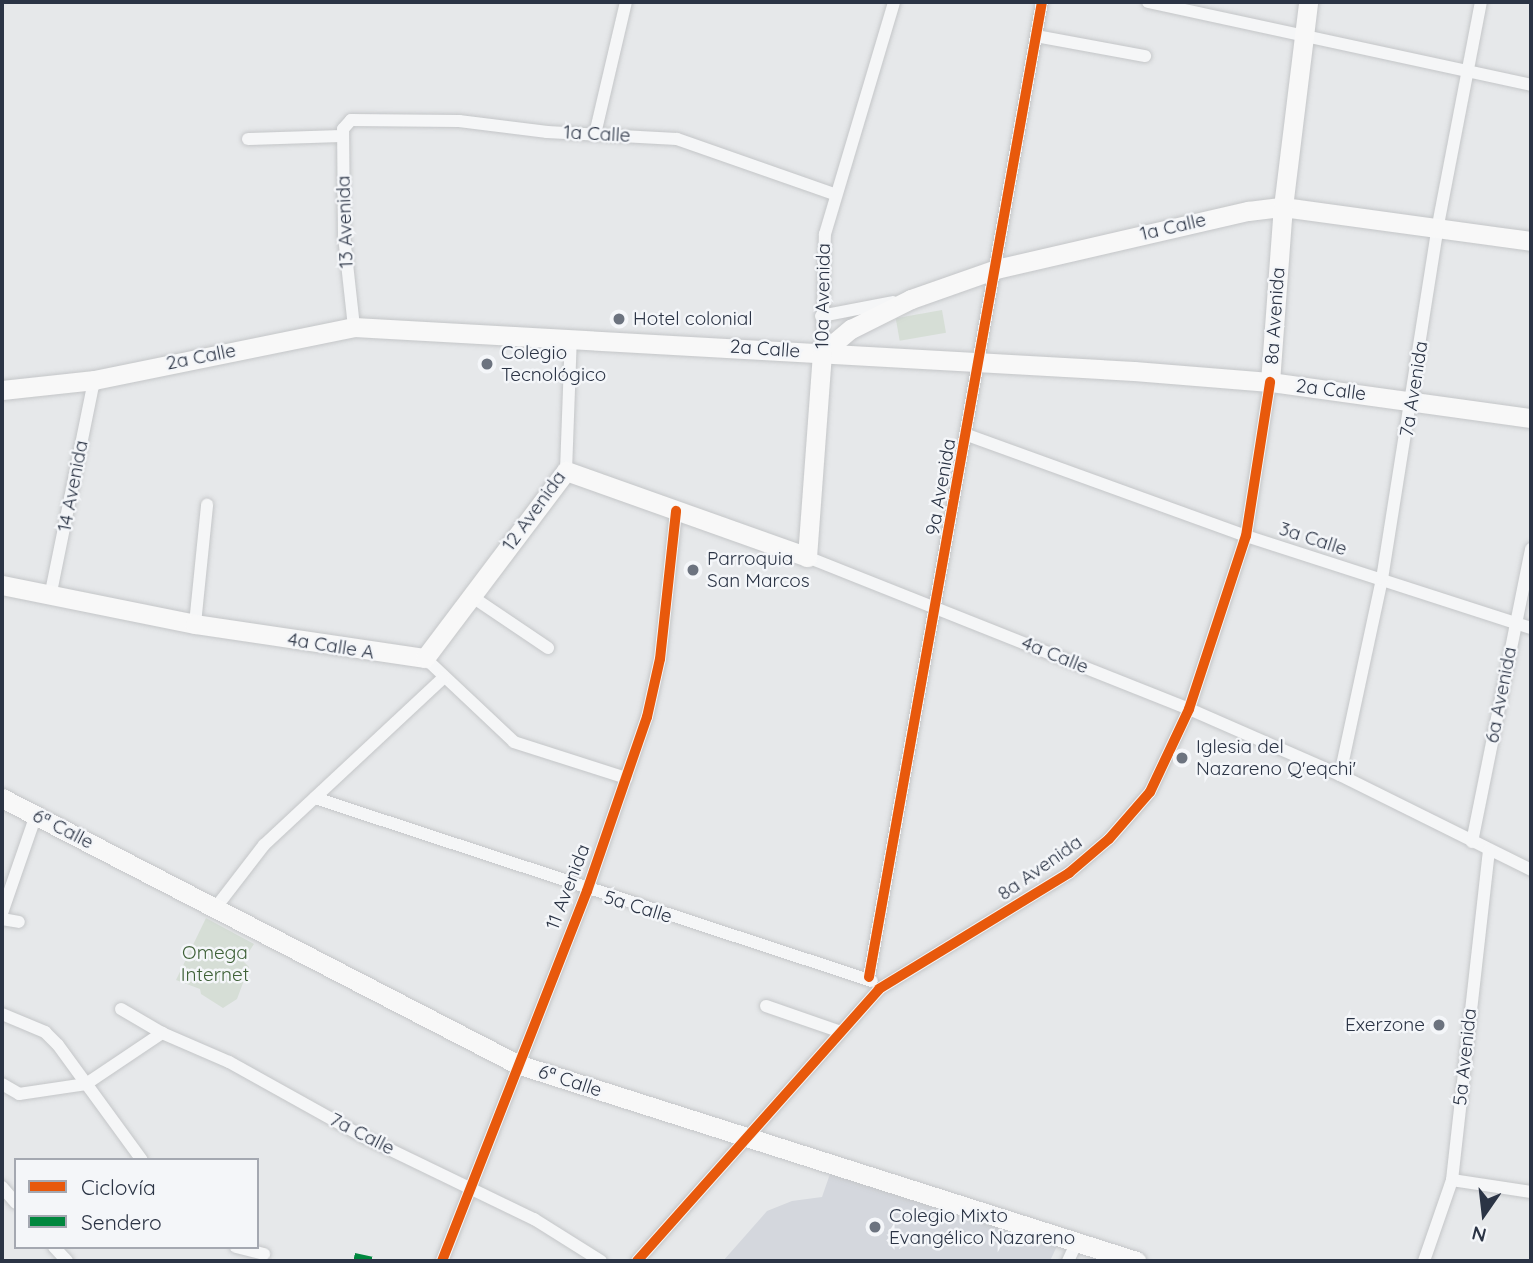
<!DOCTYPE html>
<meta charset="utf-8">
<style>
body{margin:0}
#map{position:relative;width:1533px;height:1263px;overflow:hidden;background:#e6e8ea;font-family:Quicksand,sans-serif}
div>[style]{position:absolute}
.built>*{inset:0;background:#d4d7dd}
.green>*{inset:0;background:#d6ded6;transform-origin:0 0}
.roads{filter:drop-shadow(0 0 2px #c4c6c8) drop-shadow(0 0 2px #c4c6c8)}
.street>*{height:12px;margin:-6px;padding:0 6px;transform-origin:6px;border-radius:6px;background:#f5f6f7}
.secondary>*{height:19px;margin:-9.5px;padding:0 9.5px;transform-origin:9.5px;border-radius:9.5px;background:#f8f8f8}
.quiet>*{height:9px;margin-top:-4.5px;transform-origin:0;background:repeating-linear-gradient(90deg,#00873e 0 18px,transparent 0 27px)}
.cycleway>*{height:10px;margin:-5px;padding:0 5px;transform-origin:5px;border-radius:5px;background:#e8590c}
.dots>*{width:19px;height:19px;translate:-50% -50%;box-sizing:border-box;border:4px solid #f4f6f9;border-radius:50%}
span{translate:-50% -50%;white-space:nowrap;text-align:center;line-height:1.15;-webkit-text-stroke:5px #f4f6f9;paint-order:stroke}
.street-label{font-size:19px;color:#2b3445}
.poi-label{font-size:19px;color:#2b3445}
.left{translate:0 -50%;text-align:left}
.right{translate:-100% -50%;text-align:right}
.park-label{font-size:19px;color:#3f6138}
.frame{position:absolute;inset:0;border:4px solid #2b3445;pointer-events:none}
.legend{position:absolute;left:14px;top:1158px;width:245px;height:91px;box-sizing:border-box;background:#f4f6f9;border:2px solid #a4a8b1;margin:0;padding:9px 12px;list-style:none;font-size:21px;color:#2b3445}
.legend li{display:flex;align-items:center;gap:14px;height:35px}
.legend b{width:35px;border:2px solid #a4a8b1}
.north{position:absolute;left:1449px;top:1179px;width:70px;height:70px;-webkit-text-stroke:5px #f4f6f9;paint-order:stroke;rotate:194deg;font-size:19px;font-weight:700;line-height:28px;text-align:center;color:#2b3445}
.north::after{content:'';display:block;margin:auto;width:24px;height:32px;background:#2b3445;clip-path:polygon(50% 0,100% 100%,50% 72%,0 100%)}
</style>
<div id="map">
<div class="built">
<div style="clip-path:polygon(831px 1171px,1057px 1246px,1050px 1261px,723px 1261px,767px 1211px,792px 1201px,822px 1197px)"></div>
</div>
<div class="green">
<div style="left:942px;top:310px;width:23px;height:47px;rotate:80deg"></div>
<div style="clip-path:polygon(206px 918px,254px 944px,243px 961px,249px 967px,237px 999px,223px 1008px,201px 994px,200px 989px,176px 980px)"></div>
</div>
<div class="roads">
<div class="street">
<div style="left:1148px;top:2px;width:392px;rotate:12.2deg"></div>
<div style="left:1036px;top:36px;width:111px;rotate:10.4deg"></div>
<div style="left:595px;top:134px;width:136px;rotate:-76.8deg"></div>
<div style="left:248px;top:139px;width:95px;rotate:-1.8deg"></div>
<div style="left:821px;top:316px;width:73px;rotate:-11deg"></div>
<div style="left:354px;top:327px;width:92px;rotate:-96.3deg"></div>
<div style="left:344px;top:236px;width:107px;rotate:-90.5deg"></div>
<div style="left:343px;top:129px;width:12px;rotate:-48deg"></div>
<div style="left:351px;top:120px;width:108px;rotate:0.5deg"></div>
<div style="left:459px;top:121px;width:89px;rotate:7.1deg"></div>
<div style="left:547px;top:132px;width:130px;rotate:3.1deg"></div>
<div style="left:677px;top:139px;width:166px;rotate:19.3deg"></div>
<div style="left:822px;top:353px;width:119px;rotate:-88.6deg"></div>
<div style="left:825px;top:234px;width:242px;rotate:-73.4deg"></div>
<div style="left:967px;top:435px;width:297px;rotate:19.9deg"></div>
<div style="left:1246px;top:536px;width:299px;rotate:17.9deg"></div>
<div style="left:566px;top:471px;width:134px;rotate:-87.9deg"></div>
<div style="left:807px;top:557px;width:411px;rotate:21.7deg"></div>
<div style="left:1189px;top:709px;width:165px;rotate:23.6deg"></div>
<div style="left:1340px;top:775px;width:213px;rotate:26.4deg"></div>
<div style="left:51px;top:592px;width:216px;rotate:-78.5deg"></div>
<div style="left:471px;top:596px;width:93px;rotate:34deg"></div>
<div style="left:195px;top:624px;width:120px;rotate:-84.2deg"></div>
<div style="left:425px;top:658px;width:122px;rotate:43.3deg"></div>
<div style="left:514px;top:742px;width:118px;rotate:17.8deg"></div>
<div style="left:1340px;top:775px;width:200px;rotate:-77.9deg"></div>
<div style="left:1382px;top:579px;width:358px;rotate:-81deg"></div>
<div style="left:1438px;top:225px;width:227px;rotate:-79.1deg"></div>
<div style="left:315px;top:798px;width:586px;rotate:18.19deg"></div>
<div style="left:1472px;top:842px;width:299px;rotate:-78.6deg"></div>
<div style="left:217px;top:906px;width:77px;rotate:-52.4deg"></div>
<div style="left:264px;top:845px;width:245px;rotate:-43deg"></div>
<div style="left:2px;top:913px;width:104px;rotate:-70.9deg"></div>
<div style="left:2px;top:919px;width:17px;rotate:10deg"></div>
<div style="left:869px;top:977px;width:990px;rotate:-79.94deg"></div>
<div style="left:766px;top:1006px;width:79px;rotate:19.1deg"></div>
<div style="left:121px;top:1009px;width:48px;rotate:30.3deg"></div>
<div style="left:162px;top:1033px;width:73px;rotate:23.4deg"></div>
<div style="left:229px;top:1062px;width:154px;rotate:29.1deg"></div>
<div style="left:364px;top:1137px;width:189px;rotate:25.8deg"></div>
<div style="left:534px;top:1219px;width:79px;rotate:32.1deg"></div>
<div style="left:2px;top:1014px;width:47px;rotate:22.7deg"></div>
<div style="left:45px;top:1032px;width:18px;rotate:45deg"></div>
<div style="left:58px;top:1045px;width:142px;rotate:53.9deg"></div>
<div style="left:2px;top:1084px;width:20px;rotate:30deg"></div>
<div style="left:19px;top:1094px;width:68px;rotate:-8.5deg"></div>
<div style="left:86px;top:1084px;width:92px;rotate:-33.9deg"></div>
<div style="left:1452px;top:1180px;width:80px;rotate:8.6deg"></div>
<div style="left:2px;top:1187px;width:21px;rotate:49deg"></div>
<div style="left:54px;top:1247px;width:19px;rotate:47deg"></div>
<div style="left:236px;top:1247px;width:29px;rotate:14deg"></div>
<div style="left:442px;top:1261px;width:397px;rotate:-68.6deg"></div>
<div style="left:587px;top:891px;width:184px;rotate:-71deg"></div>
<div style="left:647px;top:717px;width:59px;rotate:-77.4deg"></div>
<div style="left:660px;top:659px;width:149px;rotate:-83.8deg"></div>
<div style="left:637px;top:1261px;width:364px;rotate:-48.3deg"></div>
<div style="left:879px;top:989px;width:223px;rotate:-31.4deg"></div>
<div style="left:1069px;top:873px;width:52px;rotate:-40.4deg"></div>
<div style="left:1109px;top:839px;width:62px;rotate:-48.9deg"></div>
<div style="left:1150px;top:792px;width:92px;rotate:-64.8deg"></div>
<div style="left:1189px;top:709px;width:182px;rotate:-71.8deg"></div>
<div style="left:1246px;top:536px;width:156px;rotate:-81.1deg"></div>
<div style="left:1068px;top:1261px;width:19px;rotate:-65deg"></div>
<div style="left:1424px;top:1261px;width:86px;rotate:-70.9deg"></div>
<div style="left:1452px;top:1180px;width:332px;rotate:-83.6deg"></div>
</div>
<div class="secondary">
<div style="left:822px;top:353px;width:38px;rotate:-40deg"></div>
<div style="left:851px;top:329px;width:67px;rotate:-26.6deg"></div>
<div style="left:911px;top:299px;width:90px;rotate:-19.4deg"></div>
<div style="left:996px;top:269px;width:259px;rotate:-13deg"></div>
<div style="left:1248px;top:211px;width:35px;rotate:-7deg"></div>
<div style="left:1283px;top:207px;width:250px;rotate:7.8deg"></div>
<div style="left:1270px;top:382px;width:175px;rotate:-85.8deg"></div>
<div style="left:1283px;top:207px;width:207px;rotate:-83deg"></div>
<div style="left:2px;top:390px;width:93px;rotate:-6.2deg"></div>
<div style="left:94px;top:380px;width:265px;rotate:-11.5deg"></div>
<div style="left:354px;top:327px;width:781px;rotate:3.23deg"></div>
<div style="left:1134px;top:371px;width:136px;rotate:4.6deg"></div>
<div style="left:1270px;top:382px;width:263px;rotate:7.9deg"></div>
<div style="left:2px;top:585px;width:197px;rotate:11.4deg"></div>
<div style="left:195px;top:624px;width:232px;rotate:8.4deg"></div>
<div style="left:425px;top:658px;width:234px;rotate:-53deg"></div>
<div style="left:566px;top:471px;width:256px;rotate:19.6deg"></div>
<div style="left:807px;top:557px;width:205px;rotate:-85.8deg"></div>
<div style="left:2px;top:798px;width:580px;rotate:27.32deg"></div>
<div style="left:517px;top:1064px;width:650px;rotate:17.65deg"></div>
</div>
</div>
<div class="quiet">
<div style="left:354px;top:1257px;width:19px;rotate:12deg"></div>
</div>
<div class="cycleway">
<div style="left:869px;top:977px;width:990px;rotate:-79.94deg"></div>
<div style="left:442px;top:1261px;width:397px;rotate:-68.6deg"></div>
<div style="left:587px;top:891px;width:184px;rotate:-71deg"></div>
<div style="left:647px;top:717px;width:59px;rotate:-77.4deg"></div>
<div style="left:660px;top:659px;width:149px;rotate:-83.8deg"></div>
<div style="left:637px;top:1261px;width:364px;rotate:-48.3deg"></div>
<div style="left:879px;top:989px;width:223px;rotate:-31.4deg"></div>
<div style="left:1069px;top:873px;width:52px;rotate:-40.4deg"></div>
<div style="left:1109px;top:839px;width:62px;rotate:-48.9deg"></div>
<div style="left:1150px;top:792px;width:92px;rotate:-64.8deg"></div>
<div style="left:1189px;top:709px;width:182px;rotate:-71.8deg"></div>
<div style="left:1246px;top:536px;width:156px;rotate:-81.1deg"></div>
</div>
<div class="dots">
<div style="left:619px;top:319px;background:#6c737f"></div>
<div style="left:487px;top:364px;background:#6c737f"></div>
<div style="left:693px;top:570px;background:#6c737f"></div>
<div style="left:1182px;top:758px;background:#6c737f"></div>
<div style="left:1439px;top:1025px;background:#6c737f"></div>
<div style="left:875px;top:1227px;background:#6c737f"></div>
</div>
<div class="street-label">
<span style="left:597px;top:134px;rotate:3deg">1a Calle</span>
<span style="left:345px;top:222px;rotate:-92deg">13 Avenida</span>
<span style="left:1173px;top:227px;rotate:-13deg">1a Calle</span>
<span style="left:823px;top:296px;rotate:-89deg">10a Avenida</span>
<span style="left:1275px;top:316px;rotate:-86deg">8a Avenida</span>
<span style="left:765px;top:349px;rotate:4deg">2a Calle</span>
<span style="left:201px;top:357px;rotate:-11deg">2a Calle</span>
<span style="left:1414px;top:389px;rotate:-81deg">7a Avenida</span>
<span style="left:1331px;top:390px;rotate:7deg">2a Calle</span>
<span style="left:73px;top:486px;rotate:-79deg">14 Avenida</span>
<span style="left:941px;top:487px;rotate:-80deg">9a Avenida</span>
<span style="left:534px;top:511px;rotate:-54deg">12 Avenida</span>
<span style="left:1313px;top:539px;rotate:18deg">3a Calle</span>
<span style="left:331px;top:646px;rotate:9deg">4a Calle A</span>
<span style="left:1055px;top:655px;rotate:22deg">4a Calle</span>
<span style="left:1501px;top:695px;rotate:-79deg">6a Avenida</span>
<span style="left:63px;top:829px;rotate:27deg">6ª Calle</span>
<span style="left:1040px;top:868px;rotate:-35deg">8a Avenida</span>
<span style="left:568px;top:887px;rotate:-69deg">11 Avenida</span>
<span style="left:638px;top:907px;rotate:17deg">5a Calle</span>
<span style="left:1465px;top:1057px;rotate:-84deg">5a Avenida</span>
<span style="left:570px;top:1081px;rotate:18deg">6ª Calle</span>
<span style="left:362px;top:1134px;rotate:27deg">7a Calle</span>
</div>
<div class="poi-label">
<span class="left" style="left:633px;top:319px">Hotel colonial</span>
<span class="left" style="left:501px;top:364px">Colegio<br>Tecnológico</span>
<span class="left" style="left:707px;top:570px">Parroquia<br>San Marcos</span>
<span class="left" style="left:1196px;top:758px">Iglesia del<br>Nazareno Q'eqchi'</span>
<span class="right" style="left:1425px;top:1025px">Exerzone</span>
<span class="left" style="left:889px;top:1227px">Colegio Mixto<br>Evangélico Nazareno</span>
</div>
<div class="park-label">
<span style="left:215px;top:964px">Omega<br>Internet</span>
</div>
<div class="frame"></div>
<ul class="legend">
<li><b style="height:9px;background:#e8590c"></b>Ciclovía</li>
<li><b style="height:9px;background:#00873e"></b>Sendero</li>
</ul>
<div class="north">N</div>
</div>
